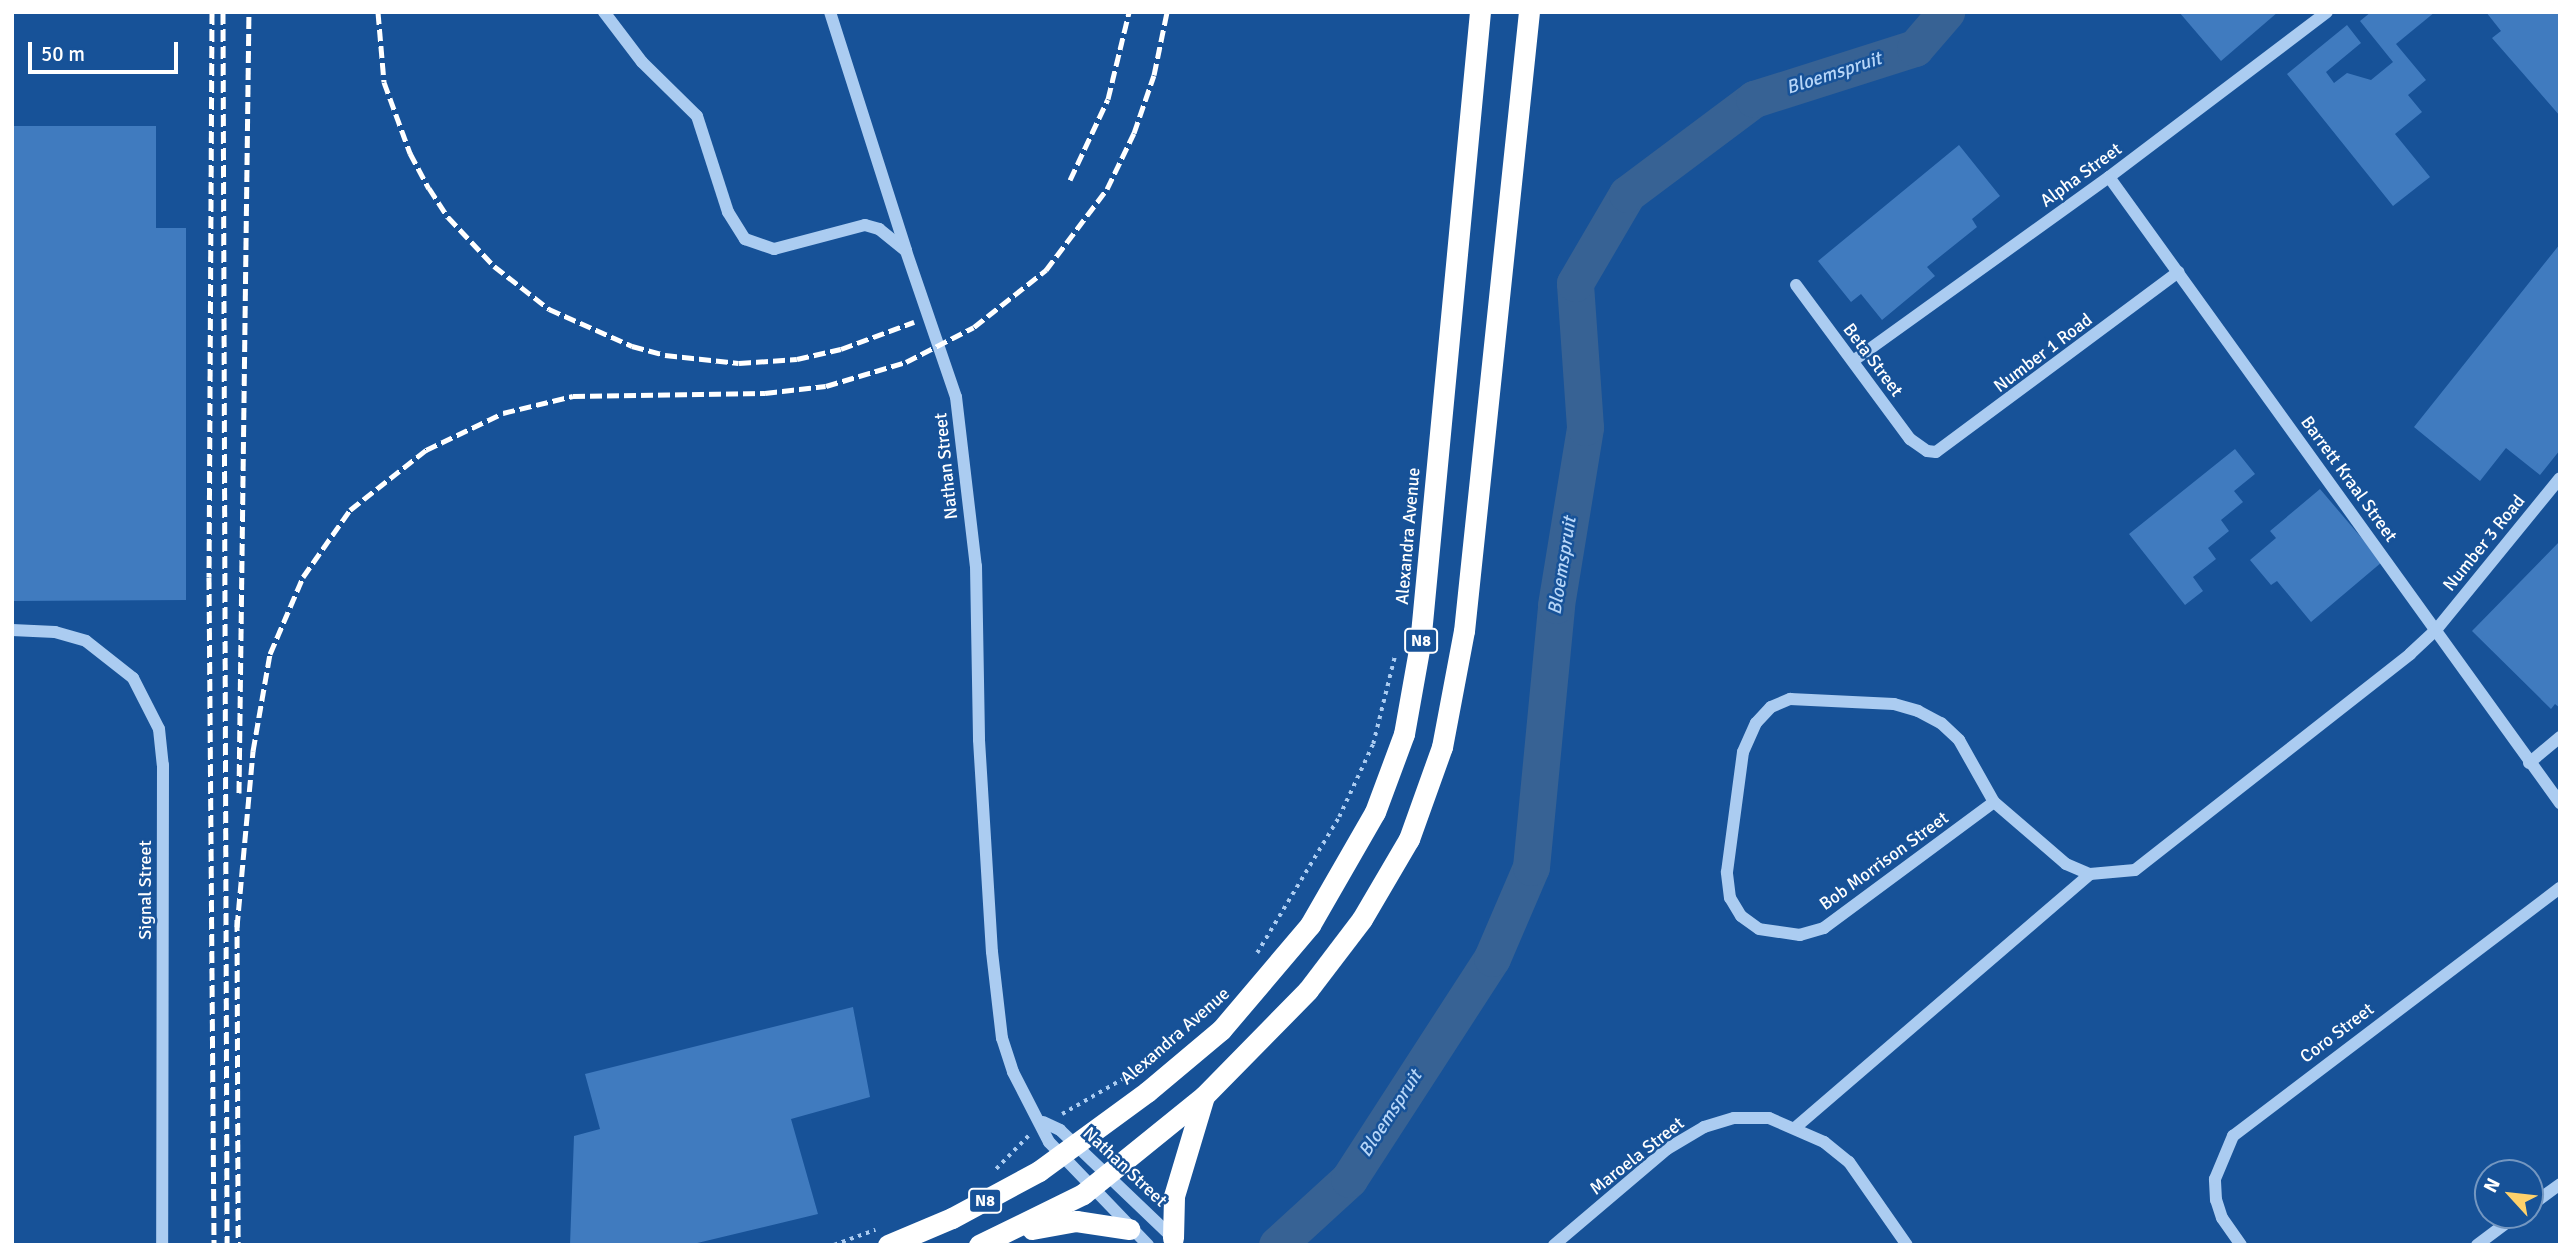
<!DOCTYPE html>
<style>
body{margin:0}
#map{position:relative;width:2572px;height:1257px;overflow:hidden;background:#175298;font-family:Signika,sans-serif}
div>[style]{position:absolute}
.river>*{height:37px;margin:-18.5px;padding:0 18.5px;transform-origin:18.5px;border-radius:18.5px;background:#376294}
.building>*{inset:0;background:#407bbf}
.path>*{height:3.5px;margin-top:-1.75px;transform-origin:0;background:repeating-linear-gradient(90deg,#abccf1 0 3.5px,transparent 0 8.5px)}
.minor>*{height:12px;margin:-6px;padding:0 6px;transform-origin:6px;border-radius:6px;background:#abccf1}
.highway>*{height:21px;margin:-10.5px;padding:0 10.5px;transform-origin:10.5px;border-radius:10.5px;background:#fff}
.rail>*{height:5px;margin-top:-2.5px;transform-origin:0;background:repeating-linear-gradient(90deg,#fff 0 12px,transparent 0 17px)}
span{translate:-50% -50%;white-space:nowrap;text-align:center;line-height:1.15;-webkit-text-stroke:5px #175298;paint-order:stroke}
.shield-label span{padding:2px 5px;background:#175298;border:2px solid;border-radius:5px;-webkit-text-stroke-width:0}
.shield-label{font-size:16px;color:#fff;font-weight:700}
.street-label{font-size:18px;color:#fff}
.water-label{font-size:19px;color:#b7d6f8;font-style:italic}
.frame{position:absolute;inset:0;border:14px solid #fff;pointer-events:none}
.north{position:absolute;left:2474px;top:1159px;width:70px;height:70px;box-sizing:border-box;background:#175298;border:2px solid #7497c1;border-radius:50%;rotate:297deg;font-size:19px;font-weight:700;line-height:28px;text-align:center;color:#fff}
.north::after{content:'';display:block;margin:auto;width:24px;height:32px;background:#ffd16b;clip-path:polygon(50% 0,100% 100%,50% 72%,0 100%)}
.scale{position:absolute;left:28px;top:42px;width:150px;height:32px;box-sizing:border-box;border:4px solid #fff;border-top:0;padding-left:9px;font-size:21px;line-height:24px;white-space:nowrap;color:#fff;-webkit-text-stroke:5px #175298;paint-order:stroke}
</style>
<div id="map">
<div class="river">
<div style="left:1277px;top:1245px;width:98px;rotate:-42.5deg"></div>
<div style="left:1349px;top:1179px;width:263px;rotate:-57.1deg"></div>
<div style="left:1492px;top:958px;width:99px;rotate:-66.8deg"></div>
<div style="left:1531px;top:867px;width:263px;rotate:-84.5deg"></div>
<div style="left:1556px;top:605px;width:180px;rotate:-80.7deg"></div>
<div style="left:1585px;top:427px;width:144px;rotate:-94deg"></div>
<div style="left:1575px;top:283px;width:103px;rotate:-59.7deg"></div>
<div style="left:1627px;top:194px;width:159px;rotate:-36.8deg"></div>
<div style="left:1754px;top:99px;width:169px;rotate:-17.6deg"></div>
<div style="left:1915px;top:48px;width:48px;rotate:-49.3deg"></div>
</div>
<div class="building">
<div style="clip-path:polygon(2179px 12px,2278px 12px,2221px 61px)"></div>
<div style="clip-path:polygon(2371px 12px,2435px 12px,2396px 44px,2426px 80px,2408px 95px,2422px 112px,2395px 134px,2430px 177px,2393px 206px,2287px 74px,2347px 25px,2361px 43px,2326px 72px,2334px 83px,2347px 73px,2371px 80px,2393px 62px,2360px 21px)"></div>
<div style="clip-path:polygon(2486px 12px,2560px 12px,2560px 116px,2492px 38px,2501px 31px)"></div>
<div style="clip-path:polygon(12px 126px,156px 126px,156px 228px,186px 228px,186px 600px,12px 601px)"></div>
<div style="clip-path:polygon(1959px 145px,2000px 196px,1972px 219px,1977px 227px,1927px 267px,1935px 276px,1882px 320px,1861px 294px,1851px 302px,1818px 261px)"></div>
<div style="clip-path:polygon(2560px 244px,2560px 450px,2540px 475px,2506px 448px,2480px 481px,2414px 427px)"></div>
<div style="clip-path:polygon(2235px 449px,2255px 474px,2234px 491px,2243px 502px,2221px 520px,2229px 531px,2208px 548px,2216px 559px,2193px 577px,2203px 591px,2185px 605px,2129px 534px)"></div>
<div style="clip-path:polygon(2320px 489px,2382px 562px,2311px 622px,2277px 581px,2271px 585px,2250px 560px,2276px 538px,2270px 531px)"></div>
<div style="clip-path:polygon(2560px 541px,2560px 708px,2555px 704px,2551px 709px,2472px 631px)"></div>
<div style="clip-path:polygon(853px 1007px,870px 1097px,791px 1119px,818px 1214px,689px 1245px,570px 1245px,574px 1136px,600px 1129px,585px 1074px)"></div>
</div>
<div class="path">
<div style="left:1257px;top:953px;width:159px;rotate:-58.9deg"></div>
<div style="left:1339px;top:817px;width:81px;rotate:-65deg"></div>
<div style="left:1373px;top:744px;width:92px;rotate:-76.1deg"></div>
<div style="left:1062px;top:1114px;width:90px;rotate:-30deg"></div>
<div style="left:996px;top:1169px;width:49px;rotate:-45.8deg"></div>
<div style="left:834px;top:1245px;width:44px;rotate:-20.1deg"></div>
</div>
<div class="minor">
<div style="left:604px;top:12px;width:63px;rotate:52.8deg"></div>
<div style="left:642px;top:62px;width:77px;rotate:44.5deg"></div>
<div style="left:697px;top:116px;width:101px;rotate:72.1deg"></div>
<div style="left:728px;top:212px;width:32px;rotate:58deg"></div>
<div style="left:745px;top:239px;width:31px;rotate:19deg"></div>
<div style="left:774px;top:249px;width:94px;rotate:-14.8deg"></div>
<div style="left:865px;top:225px;width:15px;rotate:16deg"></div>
<div style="left:879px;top:229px;width:35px;rotate:39deg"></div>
<div style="left:906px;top:251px;width:154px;rotate:71.1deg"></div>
<div style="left:956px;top:397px;width:170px;rotate:83.3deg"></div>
<div style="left:976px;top:566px;width:174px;rotate:89deg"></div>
<div style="left:979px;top:740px;width:212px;rotate:86.5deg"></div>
<div style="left:992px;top:952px;width:87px;rotate:83.4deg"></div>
<div style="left:1002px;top:1038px;width:36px;rotate:72deg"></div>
<div style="left:1013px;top:1072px;width:79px;rotate:62.8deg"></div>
<div style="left:1049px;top:1142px;width:143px;rotate:46.1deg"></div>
<div style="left:830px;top:12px;width:250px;rotate:72.3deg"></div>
<div style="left:2109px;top:177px;width:772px;rotate:54.23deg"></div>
<div style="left:1796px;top:285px;width:192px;rotate:53.5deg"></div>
<div style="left:1910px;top:439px;width:21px;rotate:35deg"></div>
<div style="left:1927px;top:451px;width:9px;rotate:6deg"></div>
<div style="left:1936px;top:452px;width:302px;rotate:-36.6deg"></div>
<div style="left:1853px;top:361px;width:315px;rotate:-35.7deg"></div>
<div style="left:2109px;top:177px;width:273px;rotate:-37.1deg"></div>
<div style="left:12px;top:630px;width:43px;rotate:2.7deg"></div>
<div style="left:55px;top:632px;width:32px;rotate:16deg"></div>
<div style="left:86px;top:641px;width:60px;rotate:38.2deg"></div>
<div style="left:133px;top:678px;width:57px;rotate:63deg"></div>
<div style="left:159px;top:729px;width:36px;rotate:84deg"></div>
<div style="left:163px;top:765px;width:480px;rotate:90.1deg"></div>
<div style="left:2529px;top:763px;width:40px;rotate:-40deg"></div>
<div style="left:1994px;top:802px;width:212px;rotate:143.5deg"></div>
<div style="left:1824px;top:928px;width:25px;rotate:164deg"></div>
<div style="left:1800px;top:935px;width:41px;rotate:-171.7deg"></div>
<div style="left:1759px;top:929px;width:22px;rotate:-144deg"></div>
<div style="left:1741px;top:916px;width:21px;rotate:-121deg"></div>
<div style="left:1730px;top:898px;width:26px;rotate:-97deg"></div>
<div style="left:1727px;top:872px;width:121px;rotate:-82.4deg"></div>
<div style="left:1743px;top:752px;width:32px;rotate:-66deg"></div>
<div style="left:1756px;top:723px;width:22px;rotate:-47deg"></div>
<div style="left:1771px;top:707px;width:21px;rotate:-23deg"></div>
<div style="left:1790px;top:699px;width:104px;rotate:2.8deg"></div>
<div style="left:1894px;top:704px;width:25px;rotate:16deg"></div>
<div style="left:1918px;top:711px;width:26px;rotate:28deg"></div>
<div style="left:1941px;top:723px;width:25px;rotate:43deg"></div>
<div style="left:1959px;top:740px;width:71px;rotate:60.6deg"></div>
<div style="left:1994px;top:802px;width:95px;rotate:40.7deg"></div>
<div style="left:2066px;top:864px;width:26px;rotate:23deg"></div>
<div style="left:2090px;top:874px;width:45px;rotate:-5.1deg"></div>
<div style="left:2135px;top:870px;width:350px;rotate:-38.1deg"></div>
<div style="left:2410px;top:654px;width:35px;rotate:-43deg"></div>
<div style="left:2436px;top:630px;width:196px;rotate:-50.8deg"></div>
<div style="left:1043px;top:1122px;width:19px;rotate:25deg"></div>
<div style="left:1060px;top:1130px;width:158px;rotate:43.7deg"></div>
<div style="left:1796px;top:1127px;width:388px;rotate:-40.7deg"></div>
<div style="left:2530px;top:1206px;width:37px;rotate:-36deg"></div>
<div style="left:1554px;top:1245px;width:148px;rotate:-40.3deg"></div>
<div style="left:1667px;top:1149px;width:43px;rotate:-30.7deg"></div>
<div style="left:1704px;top:1127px;width:31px;rotate:-17deg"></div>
<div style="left:1734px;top:1118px;width:35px"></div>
<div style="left:1769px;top:1118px;width:60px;rotate:23.6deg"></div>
<div style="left:1824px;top:1142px;width:32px;rotate:39deg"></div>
<div style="left:1849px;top:1162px;width:101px;rotate:55.1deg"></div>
<div style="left:2241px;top:1245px;width:33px;rotate:-125deg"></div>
<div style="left:2222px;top:1218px;width:19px;rotate:-108deg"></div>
<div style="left:2216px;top:1200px;width:21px;rotate:-93deg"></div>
<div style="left:2215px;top:1179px;width:47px;rotate:-67.3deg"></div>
<div style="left:2233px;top:1136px;width:410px;rotate:-37.2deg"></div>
<div style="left:2477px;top:1245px;width:50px;rotate:-36.9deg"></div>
</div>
<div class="highway">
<div style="left:1032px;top:1229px;width:45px;rotate:-10.3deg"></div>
<div style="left:1076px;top:1221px;width:54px;rotate:8.6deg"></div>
<div style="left:1173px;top:1238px;width:42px;rotate:-88.6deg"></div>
<div style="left:1174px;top:1196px;width:104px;rotate:-73.3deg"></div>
<div style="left:888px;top:1245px;width:69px;rotate:-22.9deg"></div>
<div style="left:952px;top:1218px;width:99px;rotate:-28.4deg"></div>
<div style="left:1039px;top:1171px;width:134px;rotate:-36.2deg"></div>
<div style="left:1147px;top:1092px;width:97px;rotate:-40deg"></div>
<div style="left:1221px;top:1030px;width:138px;rotate:-49.7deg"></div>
<div style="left:1310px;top:925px;width:130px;rotate:-60.1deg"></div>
<div style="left:1375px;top:812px;width:83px;rotate:-69.6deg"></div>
<div style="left:1404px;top:734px;width:91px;rotate:-79.9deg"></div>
<div style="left:1420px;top:644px;width:635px;rotate:-84.58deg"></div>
<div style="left:979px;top:1245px;width:116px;rotate:-26.1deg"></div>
<div style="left:1083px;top:1194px;width:156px;rotate:-39deg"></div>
<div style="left:1204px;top:1096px;width:148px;rotate:-45.5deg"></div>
<div style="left:1308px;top:990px;width:89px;rotate:-52.7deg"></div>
<div style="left:1362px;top:919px;width:93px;rotate:-59.6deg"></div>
<div style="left:1409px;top:839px;width:98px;rotate:-70.3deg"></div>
<div style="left:1442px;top:747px;width:118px;rotate:-79.3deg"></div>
<div style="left:1464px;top:631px;width:622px;rotate:-84.01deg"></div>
</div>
<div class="rail">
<div style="left:212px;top:12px;width:565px;rotate:90.3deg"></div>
<div style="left:209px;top:577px;width:668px;rotate:89.57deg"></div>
<div style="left:223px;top:12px;width:1233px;rotate:89.81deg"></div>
<div style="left:378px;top:12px;width:70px;rotate:85.1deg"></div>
<div style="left:384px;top:82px;width:76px;rotate:69.9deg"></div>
<div style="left:410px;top:153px;width:40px;rotate:62deg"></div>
<div style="left:429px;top:188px;width:35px;rotate:57deg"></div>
<div style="left:448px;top:217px;width:67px;rotate:46.8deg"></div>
<div style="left:494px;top:266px;width:70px;rotate:38deg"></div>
<div style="left:549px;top:309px;width:91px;rotate:24deg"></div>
<div style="left:632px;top:346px;width:34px;rotate:15deg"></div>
<div style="left:665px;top:355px;width:74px;rotate:6.2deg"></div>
<div style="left:739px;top:363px;width:58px;rotate:-3.9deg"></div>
<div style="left:797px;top:359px;width:45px;rotate:-12.8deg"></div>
<div style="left:841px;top:349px;width:78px;rotate:-20.3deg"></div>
<div style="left:1070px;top:180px;width:89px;rotate:-64.9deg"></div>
<div style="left:1108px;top:99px;width:89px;rotate:-76.4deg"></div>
<div style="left:239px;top:793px;width:781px;rotate:-89.27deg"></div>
<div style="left:237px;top:919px;width:326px;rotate:89.8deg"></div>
<div style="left:237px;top:927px;width:177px;rotate:-84.8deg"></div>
<div style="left:253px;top:751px;width:98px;rotate:-80.1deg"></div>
<div style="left:270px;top:654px;width:84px;rotate:-66.8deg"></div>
<div style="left:303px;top:577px;width:82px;rotate:-55deg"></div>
<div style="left:350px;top:510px;width:97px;rotate:-38.3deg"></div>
<div style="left:426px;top:450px;width:85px;rotate:-25.7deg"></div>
<div style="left:503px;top:413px;width:72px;rotate:-13.7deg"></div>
<div style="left:573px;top:396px;width:192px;rotate:-0.9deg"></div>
<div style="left:765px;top:393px;width:61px;rotate:-6.5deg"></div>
<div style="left:826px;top:386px;width:84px;rotate:-16.7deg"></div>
<div style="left:906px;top:362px;width:76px;rotate:-27.2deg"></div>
<div style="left:974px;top:327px;width:92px;rotate:-38.4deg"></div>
<div style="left:1046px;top:270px;width:101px;rotate:-53deg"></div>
<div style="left:1107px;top:189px;width:62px;rotate:-64.3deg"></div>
<div style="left:1134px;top:133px;width:61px;rotate:-71deg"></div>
<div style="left:1154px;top:75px;width:64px;rotate:-78.3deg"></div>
</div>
<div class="shield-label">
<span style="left:1421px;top:641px">N8</span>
<span style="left:985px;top:1201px">N8</span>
</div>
<div class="street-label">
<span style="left:2081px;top:175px;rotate:-36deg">Alpha Street</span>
<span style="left:2043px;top:353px;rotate:-37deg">Number 1 Road</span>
<span style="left:1873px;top:360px;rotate:53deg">Beta Street</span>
<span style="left:946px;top:466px;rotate:-96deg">Nathan Street</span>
<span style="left:2349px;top:479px;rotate:54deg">Barrett Kraal Street</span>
<span style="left:1408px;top:536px;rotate:-85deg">Alexandra Avenue</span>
<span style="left:2484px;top:543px;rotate:-51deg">Number 3 Road</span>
<span style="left:1884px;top:861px;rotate:-36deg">Bob Morrison Street</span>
<span style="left:145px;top:890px;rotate:-90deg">Signal Street</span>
<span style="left:2337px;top:1033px;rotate:-37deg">Coro Street</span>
<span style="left:1175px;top:1036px;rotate:-41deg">Alexandra Avenue</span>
<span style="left:1637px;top:1156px;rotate:-38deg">Maroela Street</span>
<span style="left:1125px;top:1167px;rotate:43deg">Nathan Street</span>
</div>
<div class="water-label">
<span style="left:1834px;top:74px;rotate:-18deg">Bloemspruit</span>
<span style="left:1563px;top:566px;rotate:-81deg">Bloemspruit</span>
<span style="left:1391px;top:1114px;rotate:-57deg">Bloemspruit</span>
</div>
<div class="frame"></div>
<div class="north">N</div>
<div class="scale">50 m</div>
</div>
